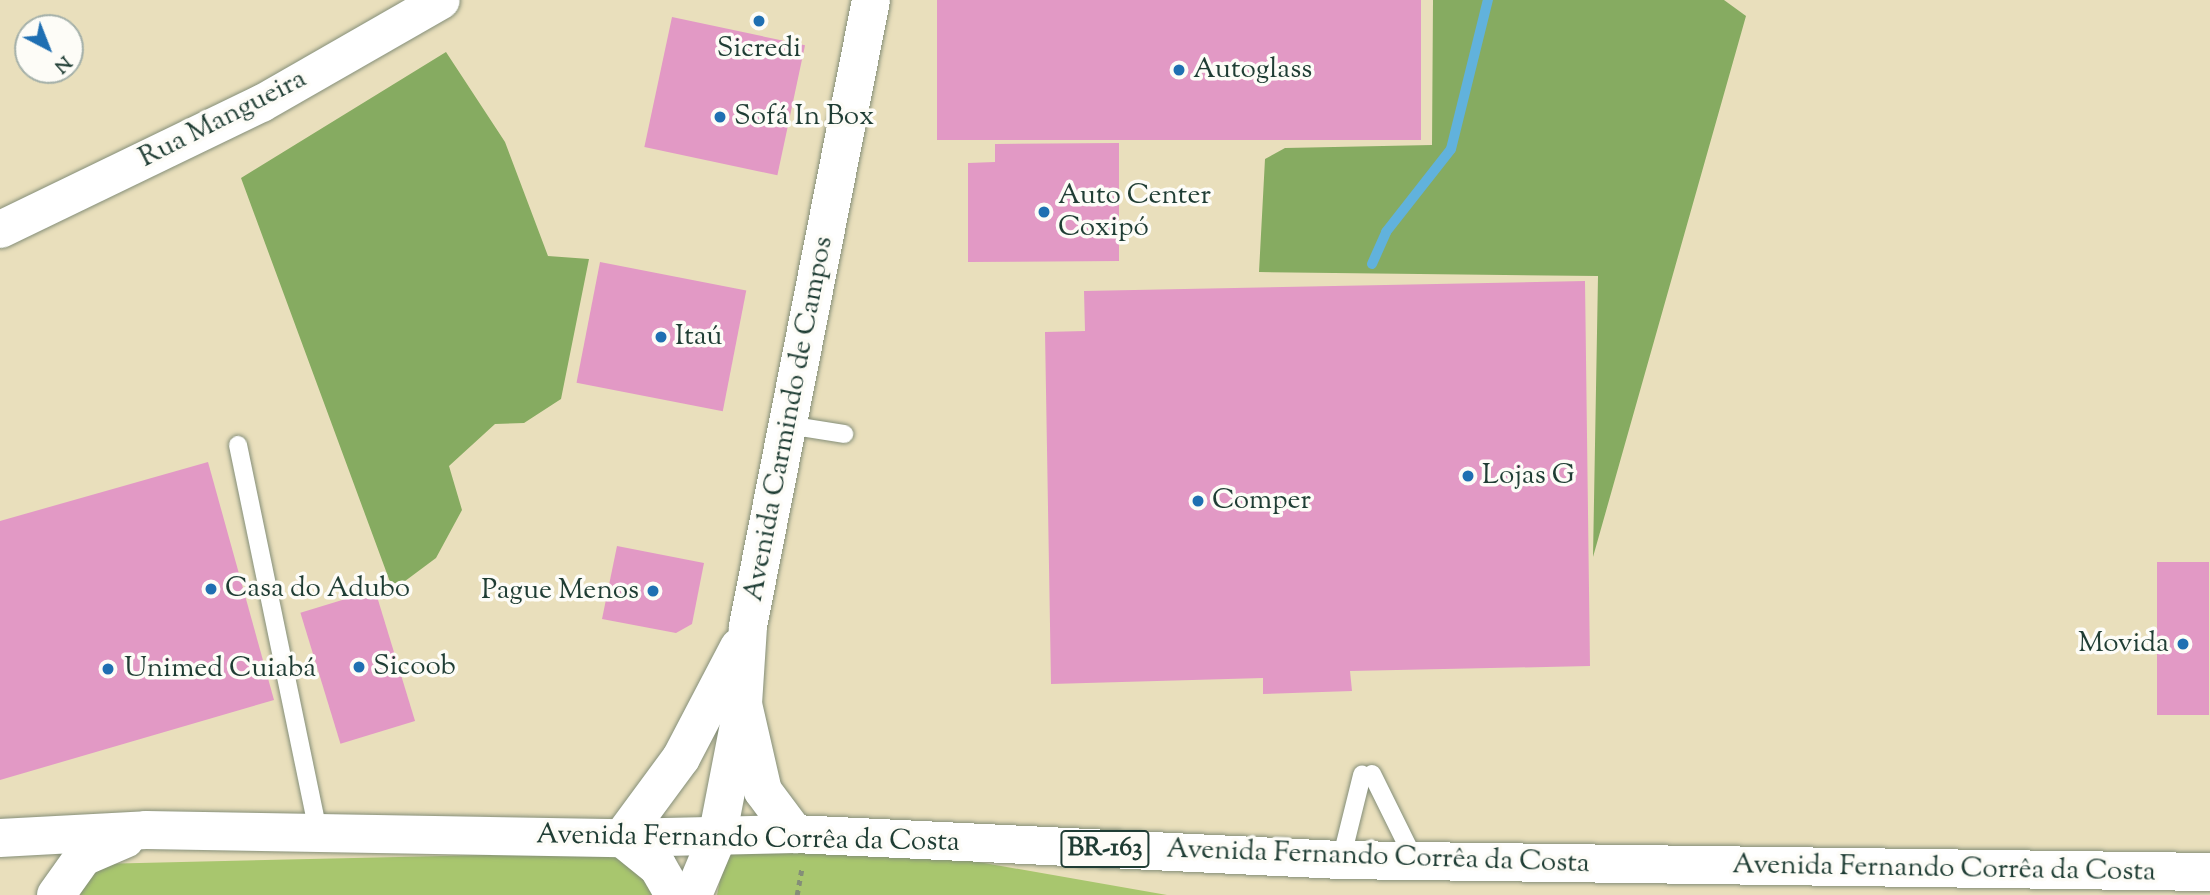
<!DOCTYPE html>
<meta charset="utf-8">
<style>
body{margin:0}
#map{position:relative;width:2210px;height:895px;overflow:hidden;background:#e9dfbc;font-family:"Sorts Mill Goudy",serif}
div>[style]{position:absolute}
.green>*{inset:0;background:#a8c66e}
.forest>*{inset:0;background:#86ab61}
.stream>*{height:10px;margin:-5px;padding:0 5px;transform-origin:5px;border-radius:5px;background:#61b2dc}
.building>*{inset:0;background:#e299c5;transform-origin:0 0}
.path>*{height:4.5px;margin-top:-2.25px;transform-origin:0;background:repeating-linear-gradient(90deg,#848e78 0 5px,transparent 0 10px)}
.roads{filter:drop-shadow(0 0 2px #848e78) drop-shadow(0 0 2px #848e78)}
.service>*{height:18px;margin:-9px;padding:0 9px;transform-origin:9px;border-radius:9px;background:#fff}
.minor>*{height:37px;margin:-18.5px;padding:0 18.5px;transform-origin:18.5px;border-radius:18.5px;background:#fff}
.secondary>*{height:38px;margin:-19px;padding:0 19px;transform-origin:19px;border-radius:19px;background:#fff}
.trunk>*{height:38px;margin:-19px;padding:0 19px;transform-origin:19px;border-radius:19px;background:#fff}
.dots>*{width:19px;height:19px;translate:-50% -50%;box-sizing:border-box;border:4px solid #fdfcf7;border-radius:50%}
span{translate:-50% -50%;white-space:nowrap;text-align:center;line-height:1.15;-webkit-text-stroke:7px #fdfcf7;paint-order:stroke}
.shield-label span{padding:2px 5px;background:#fdfcf7;border:2px solid;border-radius:5px;-webkit-text-stroke-width:0}
.shield-label{font-size:26px;color:#1f3d34;font-weight:700}
.poi-label{font-size:28px;color:#1f3d34}
.left{translate:0 -50%;text-align:left}
.right{translate:-100% -50%;text-align:right}
.street-label{font-size:28px;color:#1f3d34}
.north{position:absolute;left:14px;top:14px;width:70px;height:70px;box-sizing:border-box;background:#fdfcf7;border:2px solid #a4b0a9;border-radius:50%;rotate:138deg;font-size:19px;font-weight:700;line-height:28px;text-align:center;color:#1f3d34}
.north::after{content:'';display:block;margin:auto;width:24px;height:32px;background:#1f6fb2;clip-path:polygon(50% 0,100% 100%,50% 72%,0 100%)}
</style>
<div id="map">
<div class="green">
<div style="clip-path:polygon(728px 842px,967px 860px,1167px 895px,717px 895px)"></div>
<div style="clip-path:polygon(613px 852px,661px 895px,65px 895px,97px 864px)"></div>
</div>
<div class="forest">
<div style="clip-path:polygon(1433px 0,1724px 0,1746px 16px,1593px 557px,1598px 276px,1259px 272px,1265px 159px,1285px 148px,1432px 145px)"></div>
<div style="clip-path:polygon(446px 52px,505px 142px,548px 256px,589px 259px,561px 399px,524px 423px,495px 424px,449px 466px,462px 510px,436px 558px,393px 590px,241px 178px)"></div>
</div>
<div class="stream">
<div style="left:1372px;top:264px;width:35px;rotate:-66deg"></div>
<div style="left:1386px;top:232px;width:105px;rotate:-51.9deg"></div>
<div style="left:1451px;top:149px;width:154px;rotate:-76.1deg"></div>
</div>
<div class="building">
<div style="left:1421px;top:0;width:140px;height:484px;rotate:90deg"></div>
<div style="left:672px;top:17px;width:136px;height:133px;rotate:12deg"></div>
<div style="clip-path:polygon(1119px 143px,1119px 261px,968px 262px,968px 163px,995px 162px,995px 144px)"></div>
<div style="left:600px;top:262px;width:149px;height:123px;rotate:11deg"></div>
<div style="clip-path:polygon(1585px 281px,1590px 666px,1350px 671px,1352px 691px,1263px 694px,1263px 678px,1051px 684px,1045px 332px,1085px 331px,1084px 291px)"></div>
<div style="clip-path:polygon(208px 462px,274px 700px,0 780px,0 521px)"></div>
<div style="clip-path:polygon(617px 546px,704px 563px,692px 624px,676px 633px,602px 619px)"></div>
<div style="left:2157px;top:562px;width:52px;height:153px"></div>
<div style="left:375px;top:590px;width:137px;height:78px;rotate:73deg"></div>
</div>
<div class="path">
<div style="left:797px;top:895px;width:27px;rotate:-80deg"></div>
</div>
<div class="roads">
<div class="service">
<div style="left:788px;top:425px;width:57px;rotate:9.1deg"></div>
<div style="left:238px;top:445px;width:394px;rotate:78.3deg"></div>
<div style="left:1372px;top:774px;width:97px;rotate:63.7deg"></div>
<div style="left:1341px;top:860px;width:88px;rotate:-76.1deg"></div>
</div>
<div class="minor">
<div style="left:0;top:229px;width:290px;rotate:-25.8deg"></div>
<div style="left:261px;top:103px;width:207px;rotate:-29.8deg"></div>
</div>
<div class="secondary">
<div style="left:622px;top:838px;width:99px;rotate:-53.6deg"></div>
<div style="left:681px;top:758px;width:125px;rotate:-62.4deg"></div>
<div style="left:717px;top:838px;width:136px;rotate:-79deg"></div>
<div style="left:743px;top:704px;width:78px;rotate:-86.3deg"></div>
<div style="left:748px;top:626px;width:638px;rotate:-78.88deg"></div>
</div>
<div class="trunk">
<div style="left:743px;top:704px;width:89px;rotate:77.1deg"></div>
<div style="left:763px;top:791px;width:54px;rotate:53.3deg"></div>
<div style="left:0;top:838px;width:146px;rotate:-3.1deg"></div>
<div style="left:146px;top:830px;width:476px;rotate:1deg"></div>
<div style="left:622px;top:838px;width:173px;rotate:-1.3deg"></div>
<div style="left:795px;top:834px;width:547px;rotate:2.73deg"></div>
<div style="left:1341px;top:860px;width:869px;rotate:0.79deg"></div>
<div style="left:622px;top:838px;width:46px;rotate:38.9deg"></div>
<div style="left:658px;top:867px;width:32px;rotate:60deg"></div>
<div style="left:56px;top:895px;width:47px;rotate:-54.6deg"></div>
<div style="left:83px;top:857px;width:46px;rotate:-23.2deg"></div>
<div style="left:693px;top:895px;width:62px;rotate:-67.2deg"></div>
</div>
</div>
<div class="dots">
<div style="left:759px;top:21px;background:#1f6fb2"></div>
<div style="left:1179px;top:70px;background:#1f6fb2"></div>
<div style="left:720px;top:117px;background:#1f6fb2"></div>
<div style="left:1044px;top:212px;background:#1f6fb2"></div>
<div style="left:661px;top:337px;background:#1f6fb2"></div>
<div style="left:1468px;top:476px;background:#1f6fb2"></div>
<div style="left:1198px;top:501px;background:#1f6fb2"></div>
<div style="left:211px;top:589px;background:#1f6fb2"></div>
<div style="left:653px;top:591px;background:#1f6fb2"></div>
<div style="left:2183px;top:644px;background:#1f6fb2"></div>
<div style="left:359px;top:667px;background:#1f6fb2"></div>
<div style="left:108px;top:669px;background:#1f6fb2"></div>
</div>
<div class="shield-label">
<span style="left:1105px;top:849px">BR-163</span>
</div>
<div class="poi-label">
<span style="left:759px;top:49px">Sicredi</span>
<span class="left" style="left:1193px;top:70px">Autoglass</span>
<span class="left" style="left:734px;top:117px">Sofá In Box</span>
<span class="left" style="left:1058px;top:212px">Auto Center<br>Coxipó</span>
<span class="left" style="left:675px;top:337px">Itaú</span>
<span class="left" style="left:1482px;top:476px">Lojas G</span>
<span class="left" style="left:1212px;top:501px">Comper</span>
<span class="left" style="left:225px;top:589px">Casa do Adubo</span>
<span class="right" style="left:639px;top:591px">Pague Menos</span>
<span class="right" style="left:2169px;top:644px">Movida</span>
<span class="left" style="left:373px;top:667px">Sicoob</span>
<span class="left" style="left:124px;top:669px">Unimed Cuiabá</span>
</div>
<div class="street-label">
<span style="left:223px;top:119px;rotate:-27deg">Rua Mangueira</span>
<span style="left:789px;top:419px;rotate:-79deg">Avenida Carmindo de Campos</span>
<span style="left:748px;top:839px;rotate:1deg">Avenida Fernando Corrêa da Costa</span>
<span style="left:1378px;top:857px;rotate:2deg">Avenida Fernando Corrêa da Costa</span>
<span style="left:1944px;top:869px;rotate:1deg">Avenida Fernando Corrêa da Costa</span>
</div>
<div class="north">N</div>
</div>
